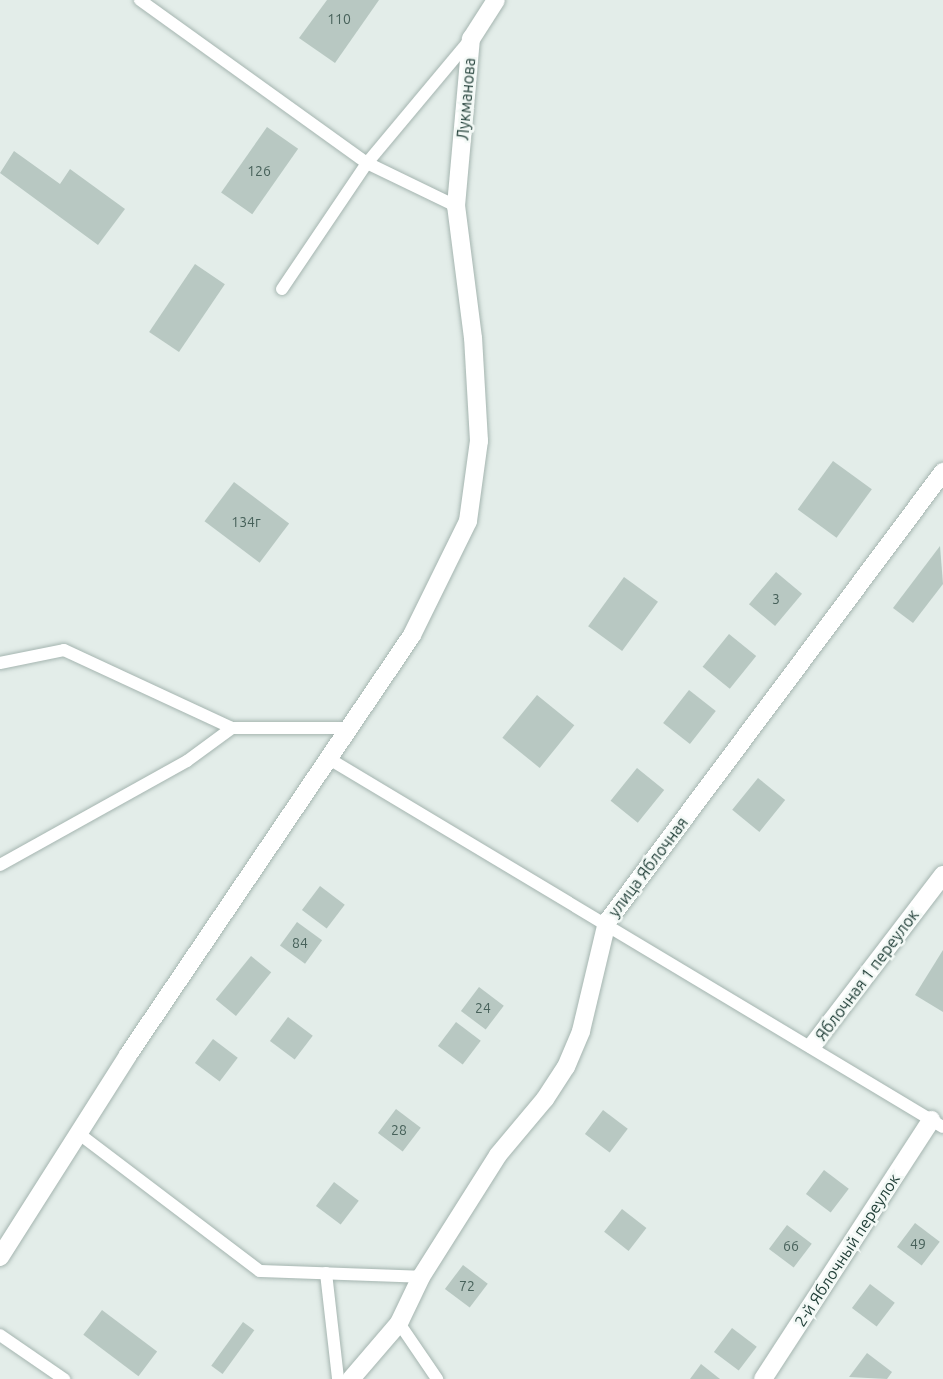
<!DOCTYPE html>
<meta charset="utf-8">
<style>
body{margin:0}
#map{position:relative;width:943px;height:1379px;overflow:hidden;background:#e3ede9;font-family:Ubuntu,sans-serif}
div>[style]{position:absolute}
.building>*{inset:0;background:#b8c8c2;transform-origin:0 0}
.roads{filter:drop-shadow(0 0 2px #a5b5b0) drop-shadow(0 0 2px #a5b5b0)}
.lane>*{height:12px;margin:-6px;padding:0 6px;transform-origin:6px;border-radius:6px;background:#fff}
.street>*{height:18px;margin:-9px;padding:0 9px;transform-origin:9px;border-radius:9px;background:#fff}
.secondary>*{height:18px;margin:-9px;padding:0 9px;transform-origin:9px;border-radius:9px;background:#fff}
span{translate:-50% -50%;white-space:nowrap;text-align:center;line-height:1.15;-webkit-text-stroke:5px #f3f9f6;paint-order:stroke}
.number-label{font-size:14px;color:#47615a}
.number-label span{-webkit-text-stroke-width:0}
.street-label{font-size:16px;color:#213f38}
</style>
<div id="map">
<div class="building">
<div style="clip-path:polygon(327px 0,379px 0,335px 63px,299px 38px)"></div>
<div style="left:267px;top:127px;width:38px;height:80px;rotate:35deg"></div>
<div style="clip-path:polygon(14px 151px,60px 184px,70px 169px,125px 209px,98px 245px,0 173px)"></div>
<div style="left:195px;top:264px;width:36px;height:82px;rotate:34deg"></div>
<div style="left:833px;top:461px;width:48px;height:60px;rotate:36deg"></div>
<div style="left:234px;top:482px;width:69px;height:49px;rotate:37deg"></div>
<div style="clip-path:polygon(940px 546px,943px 584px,913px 623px,893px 608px)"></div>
<div style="left:776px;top:572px;width:34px;height:42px;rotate:40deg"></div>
<div style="left:624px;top:577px;width:42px;height:61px;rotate:36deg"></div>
<div style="left:729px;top:634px;width:35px;height:42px;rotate:39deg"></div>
<div style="left:689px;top:690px;width:34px;height:42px;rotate:38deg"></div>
<div style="left:537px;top:695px;width:48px;height:55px;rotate:39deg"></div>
<div style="left:637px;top:768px;width:35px;height:42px;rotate:39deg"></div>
<div style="left:758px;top:778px;width:35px;height:41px;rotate:39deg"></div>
<div style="left:320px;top:886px;width:31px;height:30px;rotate:37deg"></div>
<div style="left:297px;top:922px;width:31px;height:29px;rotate:36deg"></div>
<div style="clip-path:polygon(943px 950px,943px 1012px,915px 995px)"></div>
<div style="left:251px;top:956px;width:26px;height:56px;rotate:39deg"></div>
<div style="left:479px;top:987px;width:31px;height:30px;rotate:37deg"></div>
<div style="left:288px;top:1017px;width:31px;height:30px;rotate:37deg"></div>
<div style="left:456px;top:1022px;width:31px;height:30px;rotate:37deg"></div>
<div style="left:213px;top:1039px;width:31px;height:30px;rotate:37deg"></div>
<div style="left:396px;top:1109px;width:31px;height:30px;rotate:37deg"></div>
<div style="left:603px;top:1110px;width:31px;height:30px;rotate:37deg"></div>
<div style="left:824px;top:1170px;width:31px;height:30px;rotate:37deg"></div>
<div style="left:334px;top:1182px;width:31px;height:30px;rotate:37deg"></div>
<div style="left:622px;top:1209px;width:31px;height:29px;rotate:38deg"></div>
<div style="left:915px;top:1223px;width:31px;height:30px;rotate:37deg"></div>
<div style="left:787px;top:1225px;width:31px;height:30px;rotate:37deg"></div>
<div style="left:463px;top:1265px;width:31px;height:30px;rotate:37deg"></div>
<div style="left:870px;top:1284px;width:31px;height:30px;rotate:37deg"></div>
<div style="left:102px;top:1310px;width:69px;height:31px;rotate:37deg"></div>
<div style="left:243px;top:1322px;width:14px;height:54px;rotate:36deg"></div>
<div style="left:732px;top:1328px;width:31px;height:30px;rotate:37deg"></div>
<div style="clip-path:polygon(867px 1353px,892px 1372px,887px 1379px,849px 1377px)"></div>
<div style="clip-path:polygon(701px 1364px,720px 1379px,690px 1379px)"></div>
</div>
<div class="roads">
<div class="lane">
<div style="left:140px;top:0;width:279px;rotate:35.7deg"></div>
<div style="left:367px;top:163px;width:99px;rotate:25.8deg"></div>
<div style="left:282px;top:289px;width:152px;rotate:-56deg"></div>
<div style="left:367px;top:163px;width:160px;rotate:-50.1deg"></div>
<div style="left:0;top:663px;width:65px;rotate:-11.5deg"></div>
<div style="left:64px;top:650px;width:185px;rotate:24.9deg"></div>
<div style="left:326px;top:757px;width:719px;rotate:30.95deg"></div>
<div style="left:0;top:865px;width:214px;rotate:-29.1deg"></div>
<div style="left:187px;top:761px;width:56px;rotate:-36.3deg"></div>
<div style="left:232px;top:728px;width:115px"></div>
<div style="left:78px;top:1133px;width:228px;rotate:37.2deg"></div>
<div style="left:260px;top:1271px;width:161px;rotate:2.1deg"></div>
<div style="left:326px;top:1273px;width:107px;rotate:83.5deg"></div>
<div style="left:399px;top:1323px;width:68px;rotate:55.8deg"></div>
<div style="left:0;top:1335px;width:78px;rotate:34.5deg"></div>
</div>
<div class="street">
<div style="left:813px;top:1045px;width:214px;rotate:-52.6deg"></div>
<div style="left:351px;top:1379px;width:74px;rotate:-49.4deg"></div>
<div style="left:399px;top:1323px;width:51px;rotate:-64.4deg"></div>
<div style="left:421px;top:1277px;width:144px;rotate:-57.7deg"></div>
<div style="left:498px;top:1155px;width:73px;rotate:-50deg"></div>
<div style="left:545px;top:1099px;width:38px;rotate:-57deg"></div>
<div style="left:566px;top:1067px;width:39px;rotate:-67deg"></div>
<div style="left:581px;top:1031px;width:112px;rotate:-76.6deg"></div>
<div style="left:607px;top:922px;width:562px;rotate:-53.25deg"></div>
<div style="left:763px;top:1379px;width:309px;rotate:-57deg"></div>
</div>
<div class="secondary">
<div style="left:0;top:1257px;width:239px;rotate:-57.6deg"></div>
<div style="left:128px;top:1055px;width:507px;rotate:-55.93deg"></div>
<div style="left:412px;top:635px;width:127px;rotate:-63.8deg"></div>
<div style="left:468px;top:521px;width:81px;rotate:-82.2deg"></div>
<div style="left:479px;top:441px;width:103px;rotate:-93.3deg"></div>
<div style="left:473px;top:338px;width:133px;rotate:-97.3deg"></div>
<div style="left:456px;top:206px;width:168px;rotate:-84.9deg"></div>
<div style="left:471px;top:39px;width:46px;rotate:-57.3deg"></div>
</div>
</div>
<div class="number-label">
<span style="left:339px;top:19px">110</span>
<span style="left:259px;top:171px">126</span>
<span style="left:246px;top:522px">134г</span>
<span style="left:776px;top:599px">3</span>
<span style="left:300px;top:943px">84</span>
<span style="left:483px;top:1008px">24</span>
<span style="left:399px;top:1130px">28</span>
<span style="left:918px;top:1244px">49</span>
<span style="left:791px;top:1246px">66</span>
<span style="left:467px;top:1286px">72</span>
</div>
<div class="street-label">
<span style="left:466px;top:99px;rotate:-85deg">Лукманова</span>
<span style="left:648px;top:867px;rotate:-53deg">улица Яблочная</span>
<span style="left:867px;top:975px;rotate:-53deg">Яблочная 1 переулок</span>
<span style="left:847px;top:1250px;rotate:-57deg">2-й Яблочный переулок</span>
</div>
</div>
